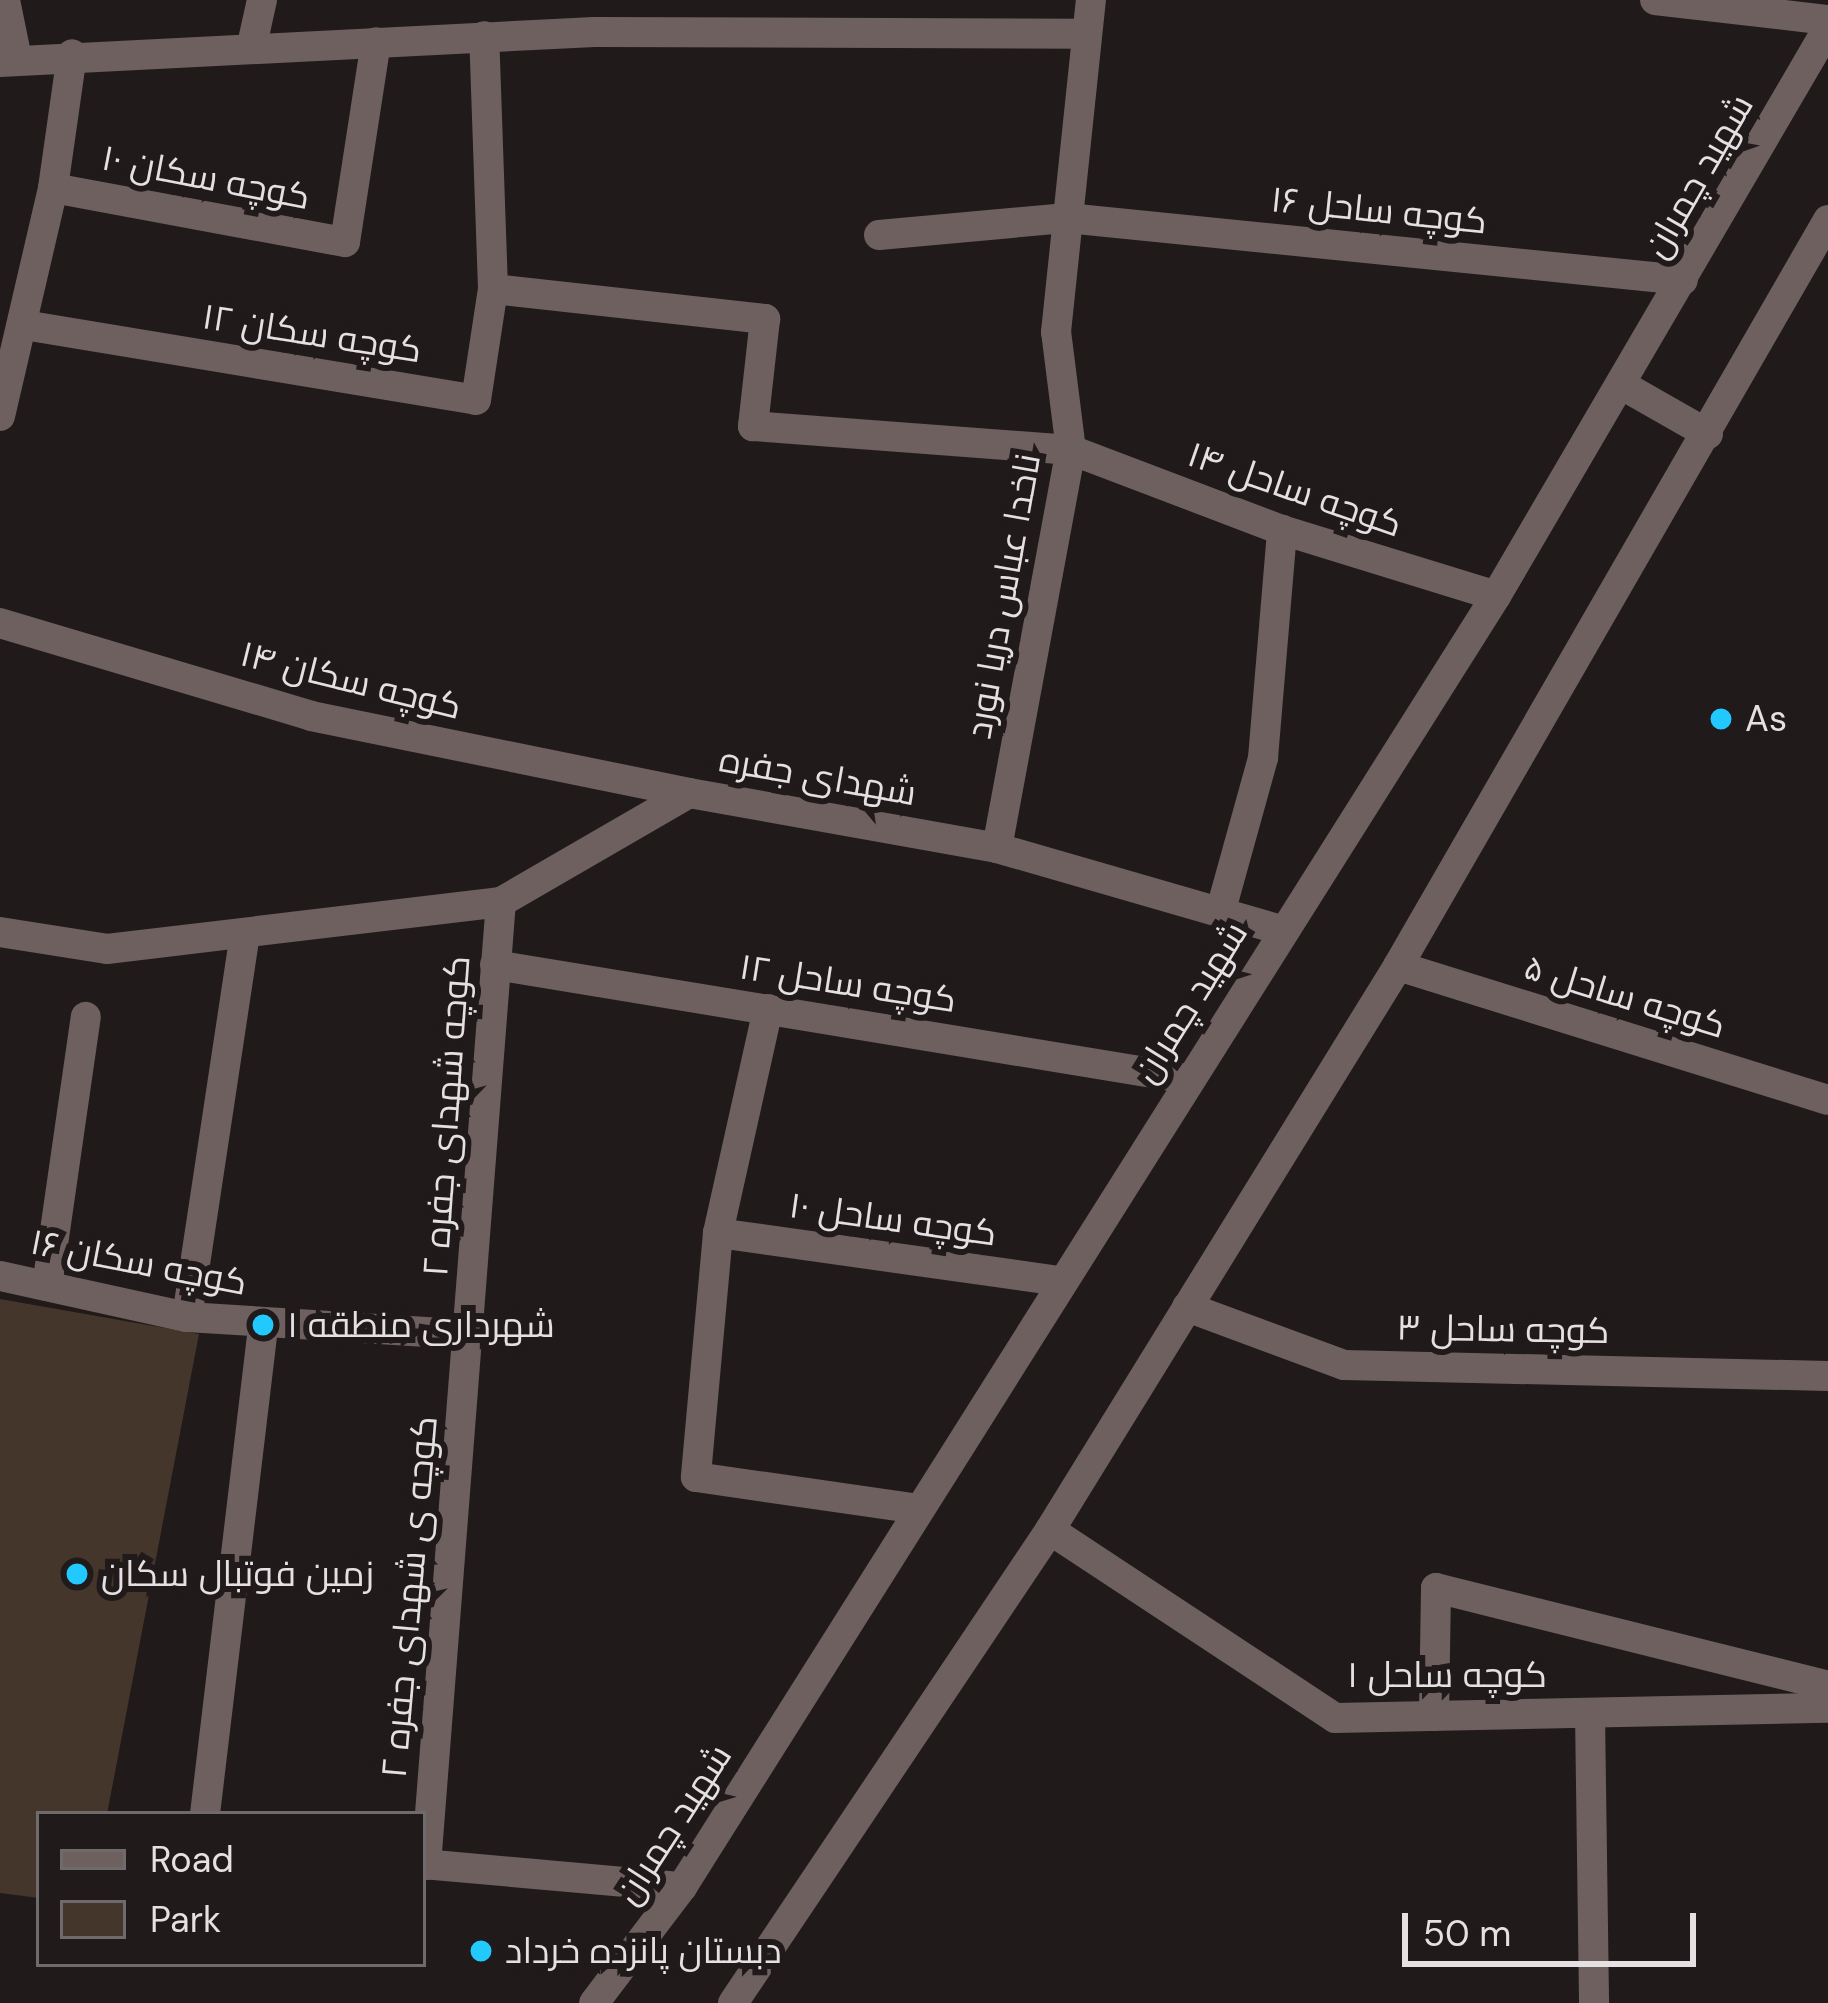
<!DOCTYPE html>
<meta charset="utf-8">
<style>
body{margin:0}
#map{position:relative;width:1828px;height:2003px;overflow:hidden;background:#201a1b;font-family:"DM Sans",Cairo,sans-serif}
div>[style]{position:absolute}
.green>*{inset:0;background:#45362b}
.minor>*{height:30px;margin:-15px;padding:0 15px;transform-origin:15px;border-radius:15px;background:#6e605e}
.tertiary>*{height:30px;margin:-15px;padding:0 15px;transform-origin:15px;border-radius:15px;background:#6e605e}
.dots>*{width:33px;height:33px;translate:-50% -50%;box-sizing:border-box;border:6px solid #201a1b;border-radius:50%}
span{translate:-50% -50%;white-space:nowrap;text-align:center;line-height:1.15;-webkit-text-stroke:12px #201a1b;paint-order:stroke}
.street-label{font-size:36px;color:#e5e1e2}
.poi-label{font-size:36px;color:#e5e1e2}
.left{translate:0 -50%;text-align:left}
.legend{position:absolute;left:36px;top:1811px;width:390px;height:156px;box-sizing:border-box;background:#201a1b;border:3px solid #6f6a6b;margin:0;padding:15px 21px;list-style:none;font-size:36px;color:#e5e1e2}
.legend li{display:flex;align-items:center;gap:24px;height:60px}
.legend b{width:60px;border:3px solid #6f6a6b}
.scale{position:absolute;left:1402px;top:1913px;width:294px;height:54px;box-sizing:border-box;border:6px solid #e5e1e2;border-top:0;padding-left:15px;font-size:36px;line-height:42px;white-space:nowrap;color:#e5e1e2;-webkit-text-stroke:9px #201a1b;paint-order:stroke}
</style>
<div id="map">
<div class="green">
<div style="clip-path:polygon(0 1299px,199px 1334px,107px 1814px,39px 1814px,39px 1898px,0 1893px)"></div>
</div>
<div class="minor">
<div style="left:5px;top:0;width:60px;rotate:78.5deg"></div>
<div style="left:1655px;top:0;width:174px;rotate:6.6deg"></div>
<div style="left:252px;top:45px;width:46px;rotate:-77.5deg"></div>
<div style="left:0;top:62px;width:595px;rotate:-2.89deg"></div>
<div style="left:594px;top:32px;width:488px;rotate:0.2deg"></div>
<div style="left:53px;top:188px;width:297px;rotate:10.5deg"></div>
<div style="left:345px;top:242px;width:202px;rotate:-81.2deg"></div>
<div style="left:879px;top:235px;width:189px;rotate:-5.2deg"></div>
<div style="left:1067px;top:218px;width:619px;rotate:5.75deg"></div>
<div style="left:493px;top:289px;width:274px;rotate:6.3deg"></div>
<div style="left:765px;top:319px;width:108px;rotate:96.4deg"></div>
<div style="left:753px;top:426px;width:319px;rotate:4.3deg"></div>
<div style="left:1071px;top:450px;width:226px;rotate:20.8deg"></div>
<div style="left:1282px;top:530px;width:224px;rotate:17.1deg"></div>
<div style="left:24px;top:325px;width:458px;rotate:9.4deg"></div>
<div style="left:476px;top:400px;width:112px;rotate:-81.3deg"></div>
<div style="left:493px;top:289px;width:253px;rotate:-92deg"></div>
<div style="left:0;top:623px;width:325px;rotate:16.6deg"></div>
<div style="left:311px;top:716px;width:386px;rotate:11.5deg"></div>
<div style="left:997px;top:848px;width:405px;rotate:-79.5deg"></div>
<div style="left:1071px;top:450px;width:119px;rotate:-97.2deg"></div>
<div style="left:1056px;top:332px;width:334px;rotate:-84deg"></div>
<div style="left:1222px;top:906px;width:154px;rotate:-74.5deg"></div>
<div style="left:1263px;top:758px;width:229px;rotate:-85.2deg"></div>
<div style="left:495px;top:965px;width:703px;rotate:9.33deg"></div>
<div style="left:1398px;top:966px;width:450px;rotate:17.3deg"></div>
<div style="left:768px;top:1009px;width:230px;rotate:102.6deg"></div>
<div style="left:718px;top:1233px;width:245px;rotate:95.2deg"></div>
<div style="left:696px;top:1477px;width:224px;rotate:8.2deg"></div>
<div style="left:718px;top:1233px;width:343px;rotate:8deg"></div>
<div style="left:0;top:1276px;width:191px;rotate:12.4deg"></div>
<div style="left:187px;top:1317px;width:284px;rotate:3.6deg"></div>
<div style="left:47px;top:1286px;width:272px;rotate:-81.8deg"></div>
<div style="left:1187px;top:1307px;width:167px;rotate:20.3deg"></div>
<div style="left:1344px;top:1365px;width:484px;rotate:1.3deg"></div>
<div style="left:187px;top:1317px;width:386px;rotate:-81.4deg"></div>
<div style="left:1050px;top:1530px;width:341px;rotate:33.4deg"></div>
<div style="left:1335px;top:1718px;width:493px;rotate:-1.2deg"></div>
<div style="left:1590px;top:1713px;width:290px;rotate:89.2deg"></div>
<div style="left:1434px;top:1716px;width:128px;rotate:-89.1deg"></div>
<div style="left:1436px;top:1588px;width:404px;rotate:14deg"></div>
<div style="left:205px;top:1814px;width:492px;rotate:-83.2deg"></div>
<div style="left:423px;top:1864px;width:260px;rotate:5.1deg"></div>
<div style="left:426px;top:1865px;width:966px;rotate:-85.55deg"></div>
</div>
<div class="tertiary">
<div style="left:1622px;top:385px;width:99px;rotate:29.7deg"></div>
<div style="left:0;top:416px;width:234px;rotate:-76.9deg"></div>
<div style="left:53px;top:188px;width:135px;rotate:-81.9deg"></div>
<div style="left:0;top:932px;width:108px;rotate:9deg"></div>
<div style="left:107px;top:949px;width:397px;rotate:-6.8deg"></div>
<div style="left:501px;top:902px;width:217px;rotate:-30.1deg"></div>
<div style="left:689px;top:793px;width:313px;rotate:10.1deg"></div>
<div style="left:997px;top:848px;width:297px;rotate:16.1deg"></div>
<div style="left:594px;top:2003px;width:146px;rotate:-52.8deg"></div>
<div style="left:682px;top:1887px;width:1526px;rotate:-57.77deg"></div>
<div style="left:1496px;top:596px;width:658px;rotate:-59.69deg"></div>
<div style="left:733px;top:2003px;width:569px;rotate:-56.17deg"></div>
<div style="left:1050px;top:1530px;width:663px;rotate:-58.32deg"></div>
<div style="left:1398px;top:966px;width:861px;rotate:-60.04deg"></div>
</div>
<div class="dots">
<div style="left:1721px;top:719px;background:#22c9fe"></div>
<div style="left:263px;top:1325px;background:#22c9fe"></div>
<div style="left:77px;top:1574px;background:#22c9fe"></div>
<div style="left:481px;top:1951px;background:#22c9fe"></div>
</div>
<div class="street-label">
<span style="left:1698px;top:176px;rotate:-60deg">شهید چمران</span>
<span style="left:206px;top:177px;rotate:11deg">کوچه سکان ۱۰</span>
<span style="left:1379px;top:210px;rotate:6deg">کوچه ساحل ۱۶</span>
<span style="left:312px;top:333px;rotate:9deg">کوچه سکان ۱۲</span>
<span style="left:1295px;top:489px;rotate:19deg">کوچه ساحل ۱۴</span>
<span style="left:1003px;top:596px;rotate:-80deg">ناخدا عباس دریا نورد</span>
<span style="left:351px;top:680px;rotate:14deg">کوچه سکان ۱۴</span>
<span style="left:818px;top:776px;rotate:10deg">شهدای جفره</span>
<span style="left:848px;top:983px;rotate:9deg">کوچه ساحل ۱۲</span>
<span style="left:1625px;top:996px;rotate:17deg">کوچه ساحل ۵</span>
<span style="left:1190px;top:1002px;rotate:-58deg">شهید چمران</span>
<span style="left:446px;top:1116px;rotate:-86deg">کوچه شهدای جفره ۲</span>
<span style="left:893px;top:1219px;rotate:8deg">کوچه ساحل ۱۰</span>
<span style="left:139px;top:1262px;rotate:11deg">کوچه سکان ۱۶</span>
<span style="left:1503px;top:1329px;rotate:1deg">کوچه ساحل ۳</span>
<span style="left:409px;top:1597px;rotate:-85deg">کوچه ی شهدای جفره ۲</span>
<span style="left:1447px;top:1675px">کوچه ساحل ۱</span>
<span style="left:673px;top:1824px;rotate:-57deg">شهید چمران</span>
</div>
<div class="poi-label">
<span class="left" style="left:1745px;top:719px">As</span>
<span class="left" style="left:287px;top:1325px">شهرداری منطقه ١</span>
<span class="left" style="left:101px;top:1574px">زمین فوتبال سکان</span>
<span class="left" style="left:505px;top:1951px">دبستان پانزده خرداد</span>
</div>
<ul class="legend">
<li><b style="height:15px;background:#6e605e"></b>Road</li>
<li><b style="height:33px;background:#45362b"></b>Park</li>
</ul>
<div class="scale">50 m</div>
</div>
